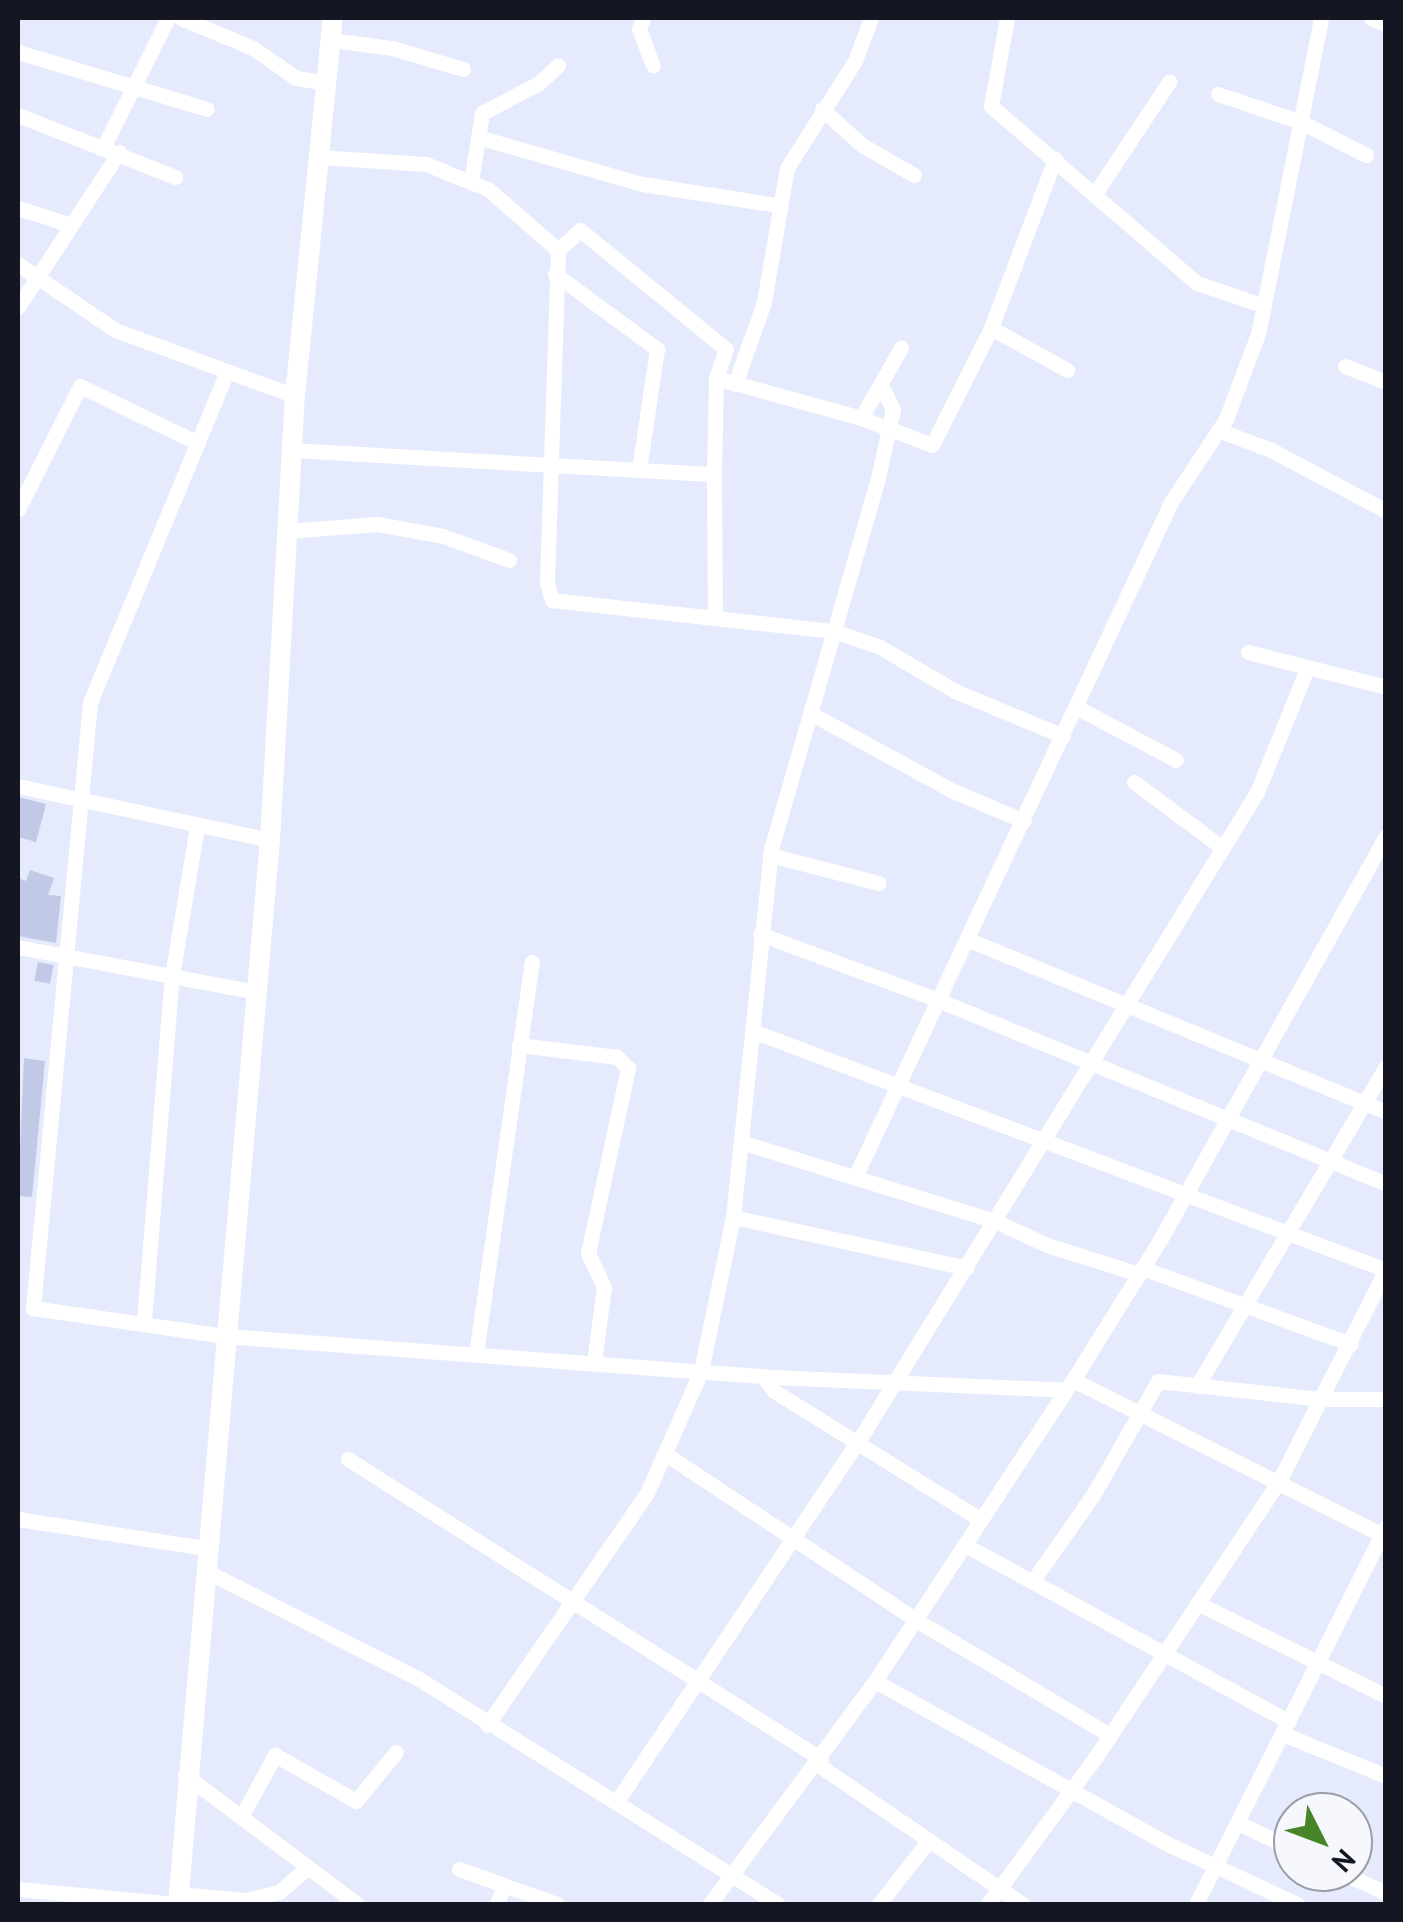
<!DOCTYPE html>
<style>
body{margin:0}
#map{position:relative;width:1403px;height:1922px;overflow:hidden;background:#e5eafc;font-family:"PT Sans",sans-serif}
div>[style]{position:absolute}
.building>*{inset:0;background:#c1c9e6;transform-origin:0 0}
.minor>*{height:15px;margin:-7.5px;padding:0 7.5px;transform-origin:7.5px;border-radius:7.5px;background:#fff}
.tertiary>*{height:20px;margin:-10px;padding:0 10px;transform-origin:10px;border-radius:10px;background:#fff}
span{translate:-50% -50%;white-space:nowrap;text-align:center;line-height:1.15;-webkit-text-stroke:10px #f6f8fe;paint-order:stroke}
.frame{position:absolute;inset:0;border:20px solid #141721;pointer-events:none}
.north{position:absolute;left:1273px;top:1792px;width:100px;height:100px;box-sizing:border-box;background:#f6f8fe;border:2px solid #9c9ea6;border-radius:50%;rotate:132deg;font-size:28px;font-weight:700;line-height:40px;text-align:center;color:#141721}
.north::after{content:'';display:block;margin:auto;width:35px;height:45px;background:#468628;clip-path:polygon(50% 0,100% 100%,50% 72%,0 100%)}
</style>
<div id="map">
<div class="building">
<div style="clip-path:polygon(18px 797px,46px 804px,36px 842px,18px 837px)"></div>
<div style="clip-path:polygon(30px 870px,54px 878px,48px 895px,61px 896px,56px 943px,18px 936px,18px 878px,26px 881px)"></div>
<div style="left:38px;top:962px;width:16px;height:19px;rotate:11deg"></div>
<div style="clip-path:polygon(24px 1058px,45px 1061px,32px 1197px,18px 1196px)"></div>
</div>
<div class="minor">
<div style="left:181px;top:18px;width:78px;rotate:22.6deg"></div>
<div style="left:253px;top:48px;width:52px;rotate:34.9deg"></div>
<div style="left:296px;top:78px;width:31px;rotate:9deg"></div>
<div style="left:643px;top:18px;width:12px;rotate:110deg"></div>
<div style="left:639px;top:29px;width:39px;rotate:69deg"></div>
<div style="left:1007px;top:18px;width:89px;rotate:100.3deg"></div>
<div style="left:991px;top:106px;width:272px;rotate:40.7deg"></div>
<div style="left:1197px;top:283px;width:71px;rotate:18.9deg"></div>
<div style="left:1371px;top:18px;width:16px;rotate:22deg"></div>
<div style="left:331px;top:40px;width:62px;rotate:7.5deg"></div>
<div style="left:392px;top:48px;width:74px;rotate:16.5deg"></div>
<div style="left:18px;top:52px;width:197px;rotate:16.8deg"></div>
<div style="left:1218px;top:94px;width:88px;rotate:18.6deg"></div>
<div style="left:1301px;top:122px;width:73px;rotate:26.9deg"></div>
<div style="left:822px;top:109px;width:54px;rotate:42deg"></div>
<div style="left:862px;top:145px;width:60px;rotate:30deg"></div>
<div style="left:18px;top:115px;width:169px;rotate:21.5deg"></div>
<div style="left:478px;top:137px;width:171px;rotate:16deg"></div>
<div style="left:642px;top:184px;width:138px;rotate:8.8deg"></div>
<div style="left:104px;top:146px;width:143px;rotate:-63.4deg"></div>
<div style="left:319px;top:157px;width:107px;rotate:3.7deg"></div>
<div style="left:426px;top:164px;width:67px;rotate:22deg"></div>
<div style="left:488px;top:189px;width:93px;rotate:41.1deg"></div>
<div style="left:558px;top:250px;width:333px;rotate:91.9deg"></div>
<div style="left:547px;top:583px;width:18px;rotate:74deg"></div>
<div style="left:552px;top:600px;width:284px;rotate:6.3deg"></div>
<div style="left:834px;top:631px;width:49px;rotate:19.2deg"></div>
<div style="left:880px;top:647px;width:87px;rotate:30.4deg"></div>
<div style="left:955px;top:691px;width:117px;rotate:22.6deg"></div>
<div style="left:471px;top:182px;width:70px;rotate:-80.9deg"></div>
<div style="left:482px;top:113px;width:64px;rotate:-27.8deg"></div>
<div style="left:539px;top:83px;width:26px;rotate:-43deg"></div>
<div style="left:1094px;top:195px;width:136px;rotate:-56.4deg"></div>
<div style="left:18px;top:208px;width:56px;rotate:17.8deg"></div>
<div style="left:558px;top:250px;width:30px;rotate:-42deg"></div>
<div style="left:580px;top:230px;width:188px;rotate:39.2deg"></div>
<div style="left:726px;top:349px;width:31px;rotate:109deg"></div>
<div style="left:18px;top:264px;width:117px;rotate:34.2deg"></div>
<div style="left:115px;top:330px;width:192px;rotate:20.1deg"></div>
<div style="left:555px;top:274px;width:127px;rotate:36.3deg"></div>
<div style="left:657px;top:349px;width:121px;rotate:98.5deg"></div>
<div style="left:18px;top:307px;width:185px;rotate:-56.9deg"></div>
<div style="left:991px;top:328px;width:181px;rotate:-69.3deg"></div>
<div style="left:1345px;top:366px;width:44px;rotate:21.3deg"></div>
<div style="left:226px;top:374px;width:356px;rotate:112.5deg"></div>
<div style="left:90px;top:703px;width:608px;rotate:95.38deg"></div>
<div style="left:33px;top:1308px;width:194px;rotate:8.3deg"></div>
<div style="left:225px;top:1336px;width:550px;rotate:4.28deg"></div>
<div style="left:773px;top:1377px;width:293px;rotate:2.5deg"></div>
<div style="left:735px;top:384px;width:87px;rotate:-70.5deg"></div>
<div style="left:764px;top:302px;width:136px;rotate:-80.3deg"></div>
<div style="left:787px;top:168px;width:127px;rotate:-57.6deg"></div>
<div style="left:855px;top:61px;width:46px;rotate:-69.6deg"></div>
<div style="left:861px;top:418px;width:76px;rotate:20.8deg"></div>
<div style="left:932px;top:445px;width:131px;rotate:-63.2deg"></div>
<div style="left:991px;top:328px;width:87px;rotate:28.9deg"></div>
<div style="left:1218px;top:430px;width:57px;rotate:20.7deg"></div>
<div style="left:1271px;top:450px;width:130px;rotate:27.9deg"></div>
<div style="left:292px;top:450px;width:423px;rotate:3.3deg"></div>
<div style="left:714px;top:474px;width:96px;rotate:-88.8deg"></div>
<div style="left:716px;top:378px;width:150px;rotate:15.4deg"></div>
<div style="left:861px;top:418px;width:81px;rotate:-60.3deg"></div>
<div style="left:714px;top:474px;width:141px;rotate:89.6deg"></div>
<div style="left:18px;top:509px;width:138px;rotate:-63.2deg"></div>
<div style="left:80px;top:386px;width:131px;rotate:25.8deg"></div>
<div style="left:288px;top:531px;width:89px;rotate:-4.5deg"></div>
<div style="left:377px;top:524px;width:67px;rotate:10.3deg"></div>
<div style="left:443px;top:536px;width:70px;rotate:20deg"></div>
<div style="left:1248px;top:652px;width:142px;rotate:14.2deg"></div>
<div style="left:1076px;top:707px;width:113px;rotate:27.9deg"></div>
<div style="left:810px;top:713px;width:161px;rotate:28.6deg"></div>
<div style="left:951px;top:790px;width:79px;rotate:23deg"></div>
<div style="left:1134px;top:782px;width:111px;rotate:36.6deg"></div>
<div style="left:18px;top:786px;width:258px;rotate:12.1deg"></div>
<div style="left:770px;top:855px;width:112px;rotate:14.5deg"></div>
<div style="left:760px;top:934px;width:190px;rotate:20.3deg"></div>
<div style="left:938px;top:1000px;width:484px;rotate:22.3deg"></div>
<div style="left:969px;top:940px;width:451px;rotate:22.4deg"></div>
<div style="left:18px;top:947px;width:242px;rotate:10.7deg"></div>
<div style="left:753px;top:1031px;width:677px;rotate:20.68deg"></div>
<div style="left:519px;top:1045px;width:99px;rotate:7deg"></div>
<div style="left:617px;top:1057px;width:16px;rotate:45deg"></div>
<div style="left:628px;top:1068px;width:189px;rotate:102.2deg"></div>
<div style="left:588px;top:1253px;width:38px;rotate:65deg"></div>
<div style="left:604px;top:1287px;width:76px;rotate:97.6deg"></div>
<div style="left:741px;top:1142px;width:266px;rotate:17.3deg"></div>
<div style="left:995px;top:1221px;width:57px;rotate:24.8deg"></div>
<div style="left:1047px;top:1245px;width:96px;rotate:17.5deg"></div>
<div style="left:855px;top:1177px;width:745px;rotate:-64.91deg"></div>
<div style="left:1171px;top:502px;width:100px;rotate:-56.5deg"></div>
<div style="left:1226px;top:419px;width:91px;rotate:-69.4deg"></div>
<div style="left:1258px;top:334px;width:322px;rotate:-78.7deg"></div>
<div style="left:733px;top:1217px;width:239px;rotate:12.3deg"></div>
<div style="left:1142px;top:1268px;width:222px;rotate:20deg"></div>
<div style="left:144px;top:1321px;width:346px;rotate:-85.4deg"></div>
<div style="left:172px;top:976px;width:151px;rotate:-80.5deg"></div>
<div style="left:476px;top:1354px;width:396px;rotate:-81.9deg"></div>
<div style="left:763px;top:1376px;width:19px;rotate:54deg"></div>
<div style="left:774px;top:1391px;width:244px;rotate:31.9deg"></div>
<div style="left:1073px;top:1380px;width:350px;rotate:26.6deg"></div>
<div style="left:1197px;top:1386px;width:372px;rotate:-59.4deg"></div>
<div style="left:667px;top:1455px;width:299px;rotate:33.5deg"></div>
<div style="left:916px;top:1620px;width:226px;rotate:30.7deg"></div>
<div style="left:348px;top:1459px;width:560px;rotate:32.38deg"></div>
<div style="left:18px;top:1519px;width:190px;rotate:8.8deg"></div>
<div style="left:965px;top:1545px;width:369px;rotate:28.6deg"></div>
<div style="left:204px;top:1570px;width:241px;rotate:26.9deg"></div>
<div style="left:419px;top:1679px;width:423px;rotate:32.1deg"></div>
<div style="left:1032px;top:1582px;width:106px;rotate:-55deg"></div>
<div style="left:1093px;top:1495px;width:131px;rotate:-60.3deg"></div>
<div style="left:1158px;top:1381px;width:165px;rotate:6.3deg"></div>
<div style="left:1322px;top:1399px;width:64px"></div>
<div style="left:1197px;top:1603px;width:211px;rotate:26.2deg"></div>
<div style="left:875px;top:1681px;width:338px;rotate:29.1deg"></div>
<div style="left:1170px;top:1845px;width:140px;rotate:24.9deg"></div>
<div style="left:487px;top:1725px;width:282px;rotate:-55.4deg"></div>
<div style="left:647px;top:1493px;width:133px;rotate:-66.1deg"></div>
<div style="left:701px;top:1371px;width:157px;rotate:-78.3deg"></div>
<div style="left:733px;top:1217px;width:370px;rotate:-84.1deg"></div>
<div style="left:771px;top:849px;width:386px;rotate:-73.9deg"></div>
<div style="left:878px;top:478px;width:70px;rotate:-77.6deg"></div>
<div style="left:893px;top:410px;width:29px;rotate:-115deg"></div>
<div style="left:1283px;top:1734px;width:111px;rotate:22.2deg"></div>
<div style="left:817px;top:1764px;width:248px;rotate:34.3deg"></div>
<div style="left:185px;top:1775px;width:215px;rotate:36.9deg"></div>
<div style="left:617px;top:1801px;width:450px;rotate:-56.2deg"></div>
<div style="left:867px;top:1427px;width:745px;rotate:-58.44deg"></div>
<div style="left:1257px;top:792px;width:133px;rotate:-67.9deg"></div>
<div style="left:241px;top:1817px;width:71px;rotate:-61.3deg"></div>
<div style="left:275px;top:1755px;width:93px;rotate:29.6deg"></div>
<div style="left:356px;top:1801px;width:63px;rotate:-50.8deg"></div>
<div style="left:1238px;top:1823px;width:61px;rotate:25.3deg"></div>
<div style="left:459px;top:1869px;width:104px;rotate:19.7deg"></div>
<div style="left:1341px;top:1872px;width:50px;rotate:25deg"></div>
<div style="left:18px;top:1889px;width:161px;rotate:5.4deg"></div>
<div style="left:179px;top:1894px;width:67px;rotate:5.1deg"></div>
<div style="left:246px;top:1900px;width:34px;rotate:-14deg"></div>
<div style="left:279px;top:1892px;width:38px;rotate:-41deg"></div>
<div style="left:497px;top:1904px;width:19px;rotate:-69deg"></div>
<div style="left:710px;top:1904px;width:277px;rotate:-53.5deg"></div>
<div style="left:875px;top:1681px;width:376px;rotate:-56.7deg"></div>
<div style="left:1081px;top:1367px;width:150px;rotate:-58.1deg"></div>
<div style="left:1160px;top:1240px;width:463px;rotate:-60.8deg"></div>
<div style="left:879px;top:1904px;width:81px;rotate:-52deg"></div>
<div style="left:988px;top:1904px;width:185px;rotate:-53.8deg"></div>
<div style="left:1097px;top:1755px;width:327px;rotate:-56.4deg"></div>
<div style="left:1278px;top:1483px;width:240px;rotate:-63.2deg"></div>
<div style="left:1196px;top:1904px;width:423px;rotate:-63.3deg"></div>
</div>
<div class="tertiary">
<div style="left:178px;top:1904px;width:1068px;rotate:-85.06deg"></div>
<div style="left:270px;top:840px;width:445px;rotate:-86.8deg"></div>
<div style="left:295px;top:396px;width:380px;rotate:-84.3deg"></div>
</div>
<div class="frame"></div>
<div class="north">N</div>
</div>
